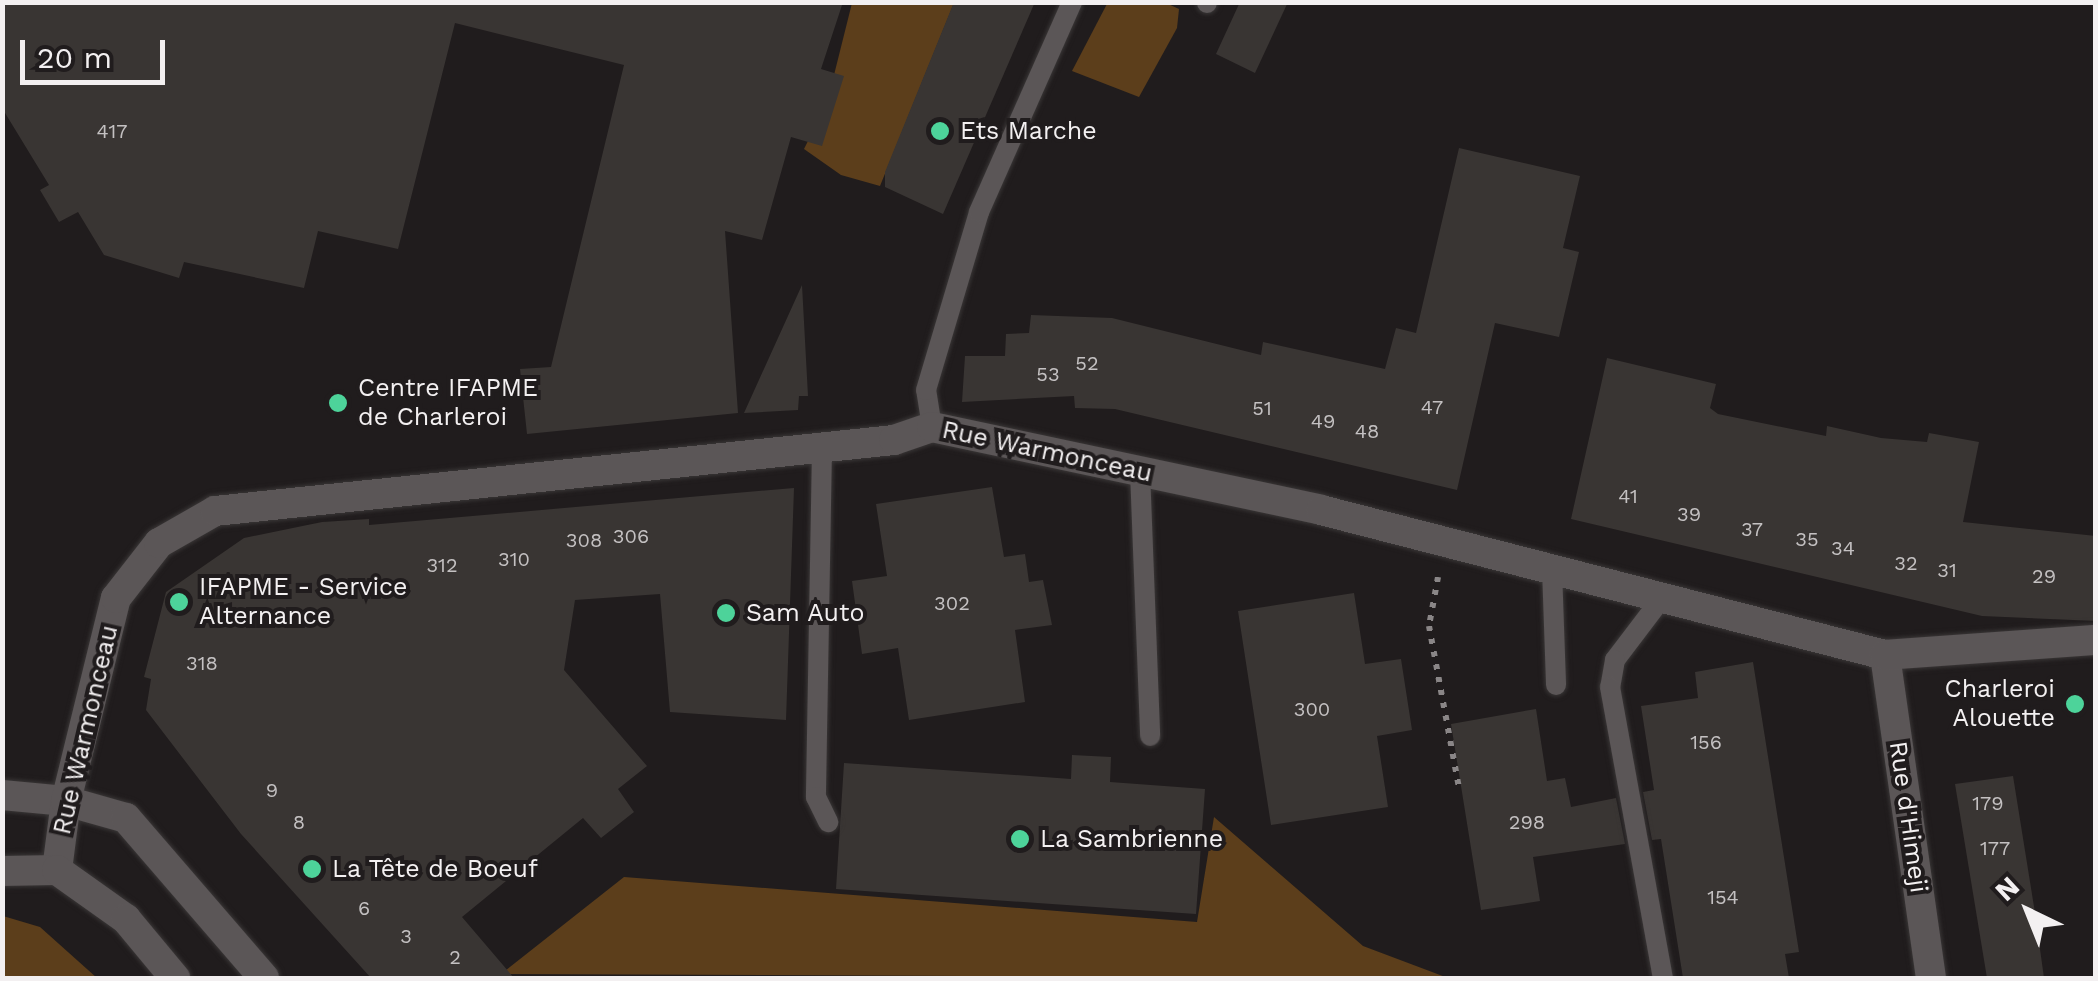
<!DOCTYPE html>
<meta charset="utf-8">
<style>
body{margin:0}
#map{position:relative;width:2098px;height:981px;overflow:hidden;background:#201c1d;font-family:"Work Sans",sans-serif}
div>[style]{position:absolute}
.green>*{inset:0;background:#5c3e1b}
.building>*{inset:0;background:#393533}
.path>*{height:6px;margin-top:-3px;transform-origin:0;background:repeating-linear-gradient(90deg,#8a8687 0 5px,transparent 0 13px)}
.roads{filter:drop-shadow(0 0 2px #393636) drop-shadow(0 0 2px #393636)}
.lane>*{height:20px;margin:-10px;padding:0 10px;transform-origin:10px;border-radius:10px;background:#5b5657}
.street>*{height:30px;margin:-15px;padding:0 15px;transform-origin:15px;border-radius:15px;background:#5b5657}
.dots>*{width:28px;height:28px;translate:-50% -50%;box-sizing:border-box;border:5px solid #201c1d;border-radius:50%}
span{translate:-50% -50%;white-space:nowrap;text-align:center;line-height:1.15;-webkit-text-stroke:8px #201c1d;paint-order:stroke}
.number-label{font-size:20px;color:#c4c1c2}
.number-label span{-webkit-text-stroke-width:0}
.poi-label{font-size:25px;color:#f3f0f1}
.left{translate:0 -50%;text-align:left}
.right{translate:-100% -50%;text-align:right}
.street-label{font-size:25px;color:#f3f0f1}
.frame{position:absolute;inset:0;border:5px solid #f3f0f1;pointer-events:none}
.north{position:absolute;left:1978px;top:861px;width:100px;height:100px;-webkit-text-stroke:8px #201c1d;paint-order:stroke;rotate:317deg;font-size:28px;font-weight:700;line-height:40px;text-align:center;color:#f3f0f1}
.north::after{content:'';display:block;margin:auto;width:35px;height:45px;background:#f3f0f1;clip-path:polygon(50% 0,100% 100%,50% 72%,0 100%)}
.scale{position:absolute;left:20px;top:40px;width:145px;height:45px;box-sizing:border-box;border:5px solid #f3f0f1;border-top:0;padding-left:12px;font-size:30px;line-height:35px;white-space:nowrap;color:#f3f0f1;-webkit-text-stroke:8px #201c1d;paint-order:stroke}
</style>
<div id="map">
<div class="green">
<div style="clip-path:polygon(1108px 2px,1166px 3px,1179px 9px,1177px 28px,1139px 97px,1072px 71px)"></div>
<div style="clip-path:polygon(852px 3px,954px 3px,880px 186px,841px 175px,804px 149px,827px 103px)"></div>
<div style="clip-path:polygon(1214px 817px,1363px 946px,1448px 978px,501px 974px,624px 877px,1197px 922px)"></div>
<div style="clip-path:polygon(3px 916px,40px 927px,97px 978px,3px 978px)"></div>
</div>
<div class="building">
<div style="clip-path:polygon(2px 2px,843px 2px,821px 69px,844px 76px,822px 146px,791px 137px,762px 240px,725px 231px,738px 413px,527px 434px,520px 369px,551px 367px,624px 65px,455px 23px,398px 249px,318px 231px,304px 288px,184px 262px,179px 278px,104px 255px,78px 212px,59px 222px,40px 190px,49px 185px,2px 108px)"></div>
<div style="clip-path:polygon(954px 2px,1035px 2px,943px 214px,885px 187px,885px 172px)"></div>
<div style="clip-path:polygon(1240px 2px,1288px 2px,1255px 73px,1216px 54px)"></div>
<div style="clip-path:polygon(1459px 148px,1580px 176px,1563px 248px,1579px 252px,1559px 337px,1495px 323px,1457px 490px,1115px 409px,1075px 408px,1074px 396px,962px 402px,965px 356px,1005px 356px,1006px 334px,1029px 333px,1031px 315px,1112px 318px,1261px 355px,1263px 342px,1385px 369px,1396px 328px,1416px 333px)"></div>
<div style="clip-path:polygon(802px 285px,808px 396px,799px 396px,798px 410px,744px 413px)"></div>
<div style="clip-path:polygon(1607px 358px,1716px 384px,1710px 408px,1718px 414px,1826px 436px,1827px 426px,1881px 438px,1927px 442px,1929px 433px,1979px 442px,1963px 522px,2096px 536px,2096px 621px,1982px 616px,1571px 519px)"></div>
<div style="clip-path:polygon(992px 487px,1004px 557px,1025px 554px,1029px 582px,1043px 580px,1052px 625px,1015px 630px,1025px 702px,909px 720px,898px 648px,862px 654px,852px 581px,887px 576px,876px 504px)"></div>
<div style="clip-path:polygon(794px 488px,786px 720px,670px 712px,660px 594px,575px 600px,564px 670px,647px 766px,618px 789px,634px 812px,601px 838px,583px 818px,462px 917px,514px 978px,371px 978px,241px 834px,146px 710px,151px 679px,144px 677px,166px 592px,244px 538px,322px 522px,369px 519px,369px 525px)"></div>
<div style="clip-path:polygon(1354px 593px,1365px 664px,1401px 659px,1412px 730px,1377px 736px,1388px 807px,1271px 825px,1238px 611px)"></div>
<div style="clip-path:polygon(1753px 662px,1799px 952px,1785px 954px,1789px 978px,1683px 978px,1661px 839px,1652px 840px,1643px 792px,1654px 790px,1641px 706px,1698px 698px,1695px 672px)"></div>
<div style="clip-path:polygon(1536px 709px,1547px 781px,1565px 778px,1571px 807px,1616px 798px,1625px 844px,1533px 857px,1540px 901px,1481px 910px,1451px 724px)"></div>
<div style="clip-path:polygon(1072px 755px,1111px 757px,1110px 782px,1205px 789px,1196px 914px,836px 889px,844px 763px,1071px 779px)"></div>
<div style="clip-path:polygon(2013px 776px,2035px 913px,2044px 978px,1987px 978px,1955px 784px)"></div>
</div>
<div class="path">
<div style="left:1438px;top:577px;width:50px;rotate:100.4deg"></div>
<div style="left:1429px;top:626px;width:165px;rotate:79.5deg"></div>
</div>
<div class="roads">
<div class="lane">
<div style="left:1207px;top:3px;width:1px;rotate:-90deg"></div>
<div style="left:932px;top:427px;width:37px;rotate:-99deg"></div>
<div style="left:926px;top:390px;width:186px;rotate:-73.4deg"></div>
<div style="left:979px;top:212px;width:230px;rotate:-66.1deg"></div>
<div style="left:822px;top:448px;width:349px;rotate:91deg"></div>
<div style="left:816px;top:797px;width:28px;rotate:64deg"></div>
<div style="left:1140px;top:471px;width:265px;rotate:87.8deg"></div>
<div style="left:1552px;top:569px;width:116px;rotate:88deg"></div>
<div style="left:1662px;top:598px;width:78px;rotate:127.2deg"></div>
<div style="left:1615px;top:660px;width:27px;rotate:100deg"></div>
<div style="left:1610px;top:687px;width:296px;rotate:79.7deg"></div>
</div>
<div class="street">
<div style="left:1885px;top:655px;width:326px;rotate:81.9deg"></div>
<div style="left:2px;top:795px;width:64px;rotate:5.4deg"></div>
<div style="left:66px;top:801px;width:62px;rotate:15.8deg"></div>
<div style="left:126px;top:818px;width:211px;rotate:49.2deg"></div>
<div style="left:57px;top:870px;width:70px;rotate:-82.6deg"></div>
<div style="left:66px;top:801px;width:209px;rotate:-76.2deg"></div>
<div style="left:116px;top:598px;width:70px;rotate:-52deg"></div>
<div style="left:159px;top:543px;width:64px;rotate:-29.7deg"></div>
<div style="left:215px;top:511px;width:683px;rotate:-5.97deg"></div>
<div style="left:894px;top:440px;width:40px;rotate:-18.9deg"></div>
<div style="left:932px;top:427px;width:398px;rotate:12deg"></div>
<div style="left:1321px;top:510px;width:582px;rotate:14.42deg"></div>
<div style="left:1885px;top:655px;width:212px;rotate:-4.1deg"></div>
<div style="left:2px;top:871px;width:55px;rotate:-1deg"></div>
<div style="left:57px;top:870px;width:85px;rotate:35.4deg"></div>
<div style="left:126px;top:919px;width:77px;rotate:50.3deg"></div>
</div>
</div>
<div class="dots">
<div style="left:940px;top:131px;background:#4dd39a"></div>
<div style="left:338px;top:403px;background:#4dd39a"></div>
<div style="left:179px;top:602px;background:#4dd39a"></div>
<div style="left:726px;top:613px;background:#4dd39a"></div>
<div style="left:2075px;top:704px;background:#4dd39a"></div>
<div style="left:1020px;top:839px;background:#4dd39a"></div>
<div style="left:312px;top:869px;background:#4dd39a"></div>
</div>
<div class="number-label">
<span style="left:112px;top:131px">417</span>
<span style="left:1087px;top:363px">52</span>
<span style="left:1048px;top:374px">53</span>
<span style="left:1432px;top:407px">47</span>
<span style="left:1262px;top:408px">51</span>
<span style="left:1323px;top:421px">49</span>
<span style="left:1367px;top:431px">48</span>
<span style="left:1628px;top:496px">41</span>
<span style="left:1689px;top:514px">39</span>
<span style="left:1752px;top:529px">37</span>
<span style="left:631px;top:536px">306</span>
<span style="left:1807px;top:539px">35</span>
<span style="left:584px;top:540px">308</span>
<span style="left:1843px;top:548px">34</span>
<span style="left:514px;top:559px">310</span>
<span style="left:1906px;top:563px">32</span>
<span style="left:442px;top:565px">312</span>
<span style="left:1947px;top:570px">31</span>
<span style="left:2044px;top:576px">29</span>
<span style="left:952px;top:603px">302</span>
<span style="left:202px;top:663px">318</span>
<span style="left:1312px;top:709px">300</span>
<span style="left:1706px;top:742px">156</span>
<span style="left:272px;top:790px">9</span>
<span style="left:1988px;top:803px">179</span>
<span style="left:299px;top:822px">8</span>
<span style="left:1527px;top:822px">298</span>
<span style="left:1995px;top:848px">177</span>
<span style="left:1723px;top:897px">154</span>
<span style="left:364px;top:908px">6</span>
<span style="left:406px;top:936px">3</span>
<span style="left:455px;top:957px">2</span>
</div>
<div class="poi-label">
<span class="left" style="left:960px;top:131px">Ets Marche</span>
<span class="left" style="left:358px;top:403px">Centre IFAPME<br>de Charleroi</span>
<span class="left" style="left:199px;top:602px">IFAPME - Service<br>Alternance</span>
<span class="left" style="left:746px;top:613px">Sam Auto</span>
<span class="right" style="left:2055px;top:704px">Charleroi<br>Alouette</span>
<span class="left" style="left:1040px;top:839px">La Sambrienne</span>
<span class="left" style="left:332px;top:869px">La Tête de Boeuf</span>
</div>
<div class="street-label">
<span style="left:1047px;top:452px;rotate:12deg">Rue Warmonceau</span>
<span style="left:86px;top:730px;rotate:-77deg">Rue Warmonceau</span>
<span style="left:1908px;top:817px;rotate:82deg">Rue d'Himeji</span>
</div>
<div class="frame"></div>
<div class="north">N</div>
<div class="scale">20 m</div>
</div>
